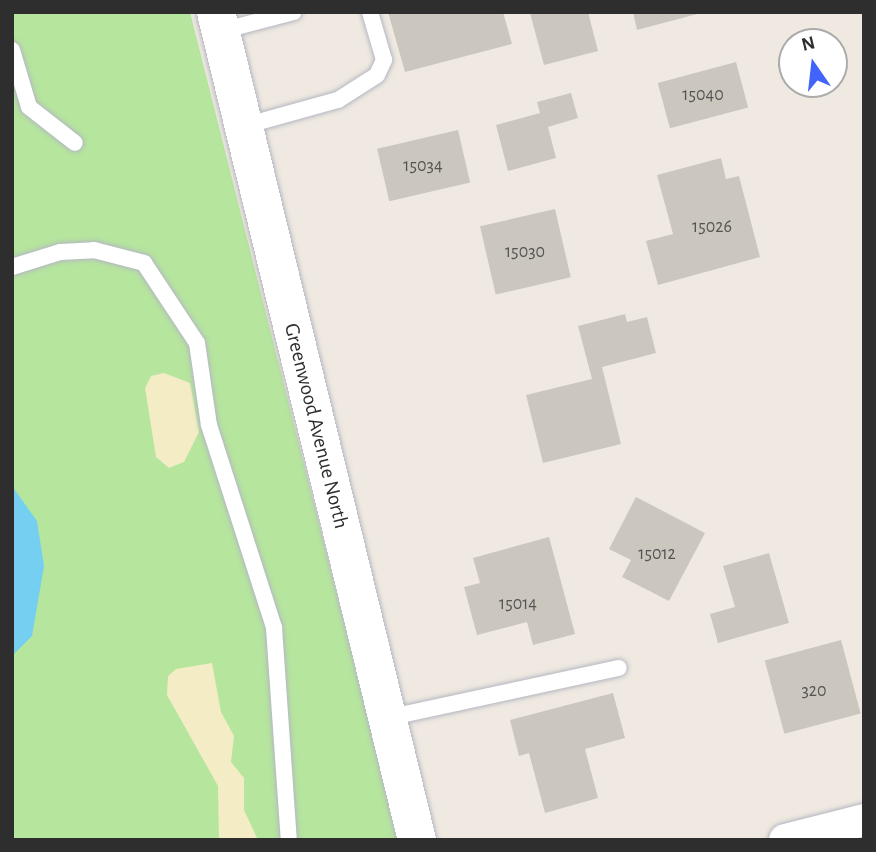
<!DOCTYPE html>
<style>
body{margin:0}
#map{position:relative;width:876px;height:852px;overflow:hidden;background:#efe9e1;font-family:"Alegreya Sans",sans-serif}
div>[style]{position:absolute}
.green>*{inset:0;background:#b6e59e}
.sand>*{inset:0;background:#f3ecc5}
.water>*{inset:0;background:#75cff0}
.building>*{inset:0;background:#cbc7bf;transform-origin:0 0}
.roads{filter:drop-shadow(0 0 2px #b4b7c1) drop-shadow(0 0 2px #b4b7c1)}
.lane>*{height:16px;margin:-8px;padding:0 8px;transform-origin:8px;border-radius:8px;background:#fff}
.street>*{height:32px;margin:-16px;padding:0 16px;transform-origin:16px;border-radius:16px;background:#fff}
.secondary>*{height:38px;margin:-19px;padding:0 19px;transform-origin:19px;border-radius:19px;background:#fff}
span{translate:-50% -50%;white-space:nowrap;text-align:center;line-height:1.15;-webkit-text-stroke:6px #fff;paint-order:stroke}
.number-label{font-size:18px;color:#555452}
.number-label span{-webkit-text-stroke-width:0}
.street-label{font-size:21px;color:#2e2e2e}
.frame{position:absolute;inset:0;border:14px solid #2e2e2e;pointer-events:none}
.north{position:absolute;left:778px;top:28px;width:70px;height:70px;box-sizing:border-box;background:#fff;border:2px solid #ababab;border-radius:50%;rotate:346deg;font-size:19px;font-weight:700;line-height:28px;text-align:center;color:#2e2e2e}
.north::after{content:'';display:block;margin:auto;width:24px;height:32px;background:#4264fb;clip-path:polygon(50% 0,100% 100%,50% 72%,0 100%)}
</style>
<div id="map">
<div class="green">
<div style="clip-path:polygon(12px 12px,190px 12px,399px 840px,12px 840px)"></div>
</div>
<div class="sand">
<div style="clip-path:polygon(164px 373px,190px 383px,199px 432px,184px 462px,169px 468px,156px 457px,145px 388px,151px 376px)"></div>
<div style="clip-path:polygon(212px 663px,221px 712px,234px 736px,231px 762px,244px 778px,244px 810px,258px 840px,219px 840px,218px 786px,167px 695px,168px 676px,176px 669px)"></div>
</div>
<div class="water">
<div style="clip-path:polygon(12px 486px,37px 521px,44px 566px,32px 636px,12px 656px)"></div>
</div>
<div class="building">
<div style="clip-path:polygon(388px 12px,503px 12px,512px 44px,405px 72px)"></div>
<div style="clip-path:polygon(588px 12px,598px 51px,544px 65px,530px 13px)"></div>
<div style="clip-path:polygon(633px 12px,700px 12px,701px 13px,637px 30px)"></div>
<div style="left:736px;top:62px;width:47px;height:81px;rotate:75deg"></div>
<div style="clip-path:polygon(571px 93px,578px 118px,548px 127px,556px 158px,508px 171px,496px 125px,540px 113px,537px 102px)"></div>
<div style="left:458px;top:130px;width:54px;height:83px;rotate:77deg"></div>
<div style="clip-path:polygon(721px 158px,726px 179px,739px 176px,760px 257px,658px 285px,646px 241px,673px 234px,657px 175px)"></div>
<div style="left:555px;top:209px;width:70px;height:77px;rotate:77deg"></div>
<div style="clip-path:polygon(625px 314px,627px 322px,647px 317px,656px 353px,602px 367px,621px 444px,543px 463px,526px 395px,592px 379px,578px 326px)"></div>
<div style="clip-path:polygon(636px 497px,705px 533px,669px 601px,622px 577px,631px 560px,609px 549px)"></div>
<div style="clip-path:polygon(549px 537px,575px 634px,533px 645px,527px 622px,477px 635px,464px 587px,480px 583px,473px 558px)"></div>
<div style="clip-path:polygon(769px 553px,789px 623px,718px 643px,710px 614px,735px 607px,723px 566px)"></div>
<div style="left:841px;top:640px;width:76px;height:79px;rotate:75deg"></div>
<div style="clip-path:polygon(613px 693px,625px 738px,585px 749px,598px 798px,545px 813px,529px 753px,519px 756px,510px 720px)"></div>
</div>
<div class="roads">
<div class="lane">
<div style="left:221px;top:31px;width:75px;rotate:-14.6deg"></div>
<div style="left:12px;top:50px;width:59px;rotate:73.4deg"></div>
<div style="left:29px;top:107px;width:58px;rotate:38deg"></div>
<div style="left:244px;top:126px;width:98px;rotate:-15.5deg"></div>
<div style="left:338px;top:100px;width:46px;rotate:-32.7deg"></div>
<div style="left:377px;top:75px;width:17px;rotate:-65deg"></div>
<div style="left:384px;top:60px;width:50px;rotate:-106.3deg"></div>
<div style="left:12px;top:267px;width:50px;rotate:-17.4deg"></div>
<div style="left:60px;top:252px;width:34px;rotate:-3deg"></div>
<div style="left:94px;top:250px;width:52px;rotate:14.6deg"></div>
<div style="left:144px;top:263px;width:96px;rotate:56.5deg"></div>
<div style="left:197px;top:343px;width:83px;rotate:81.7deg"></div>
<div style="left:209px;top:425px;width:213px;rotate:72.2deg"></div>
<div style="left:274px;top:628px;width:213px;rotate:86deg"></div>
<div style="left:387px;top:718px;width:237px;rotate:-12.2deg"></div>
</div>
<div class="street">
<div style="left:785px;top:840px;width:81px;rotate:-14.2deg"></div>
</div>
<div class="secondary">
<div style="left:216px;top:12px;width:852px;rotate:76.36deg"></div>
</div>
</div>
<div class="number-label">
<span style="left:703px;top:95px">15040</span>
<span style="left:423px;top:166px">15034</span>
<span style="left:712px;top:227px">15026</span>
<span style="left:525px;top:252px">15030</span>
<span style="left:657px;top:554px">15012</span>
<span style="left:518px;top:604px">15014</span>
<span style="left:814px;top:691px">320</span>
</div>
<div class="street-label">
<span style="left:316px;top:426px;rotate:76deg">Greenwood Avenue North</span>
</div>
<div class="frame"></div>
<div class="north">N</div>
</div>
